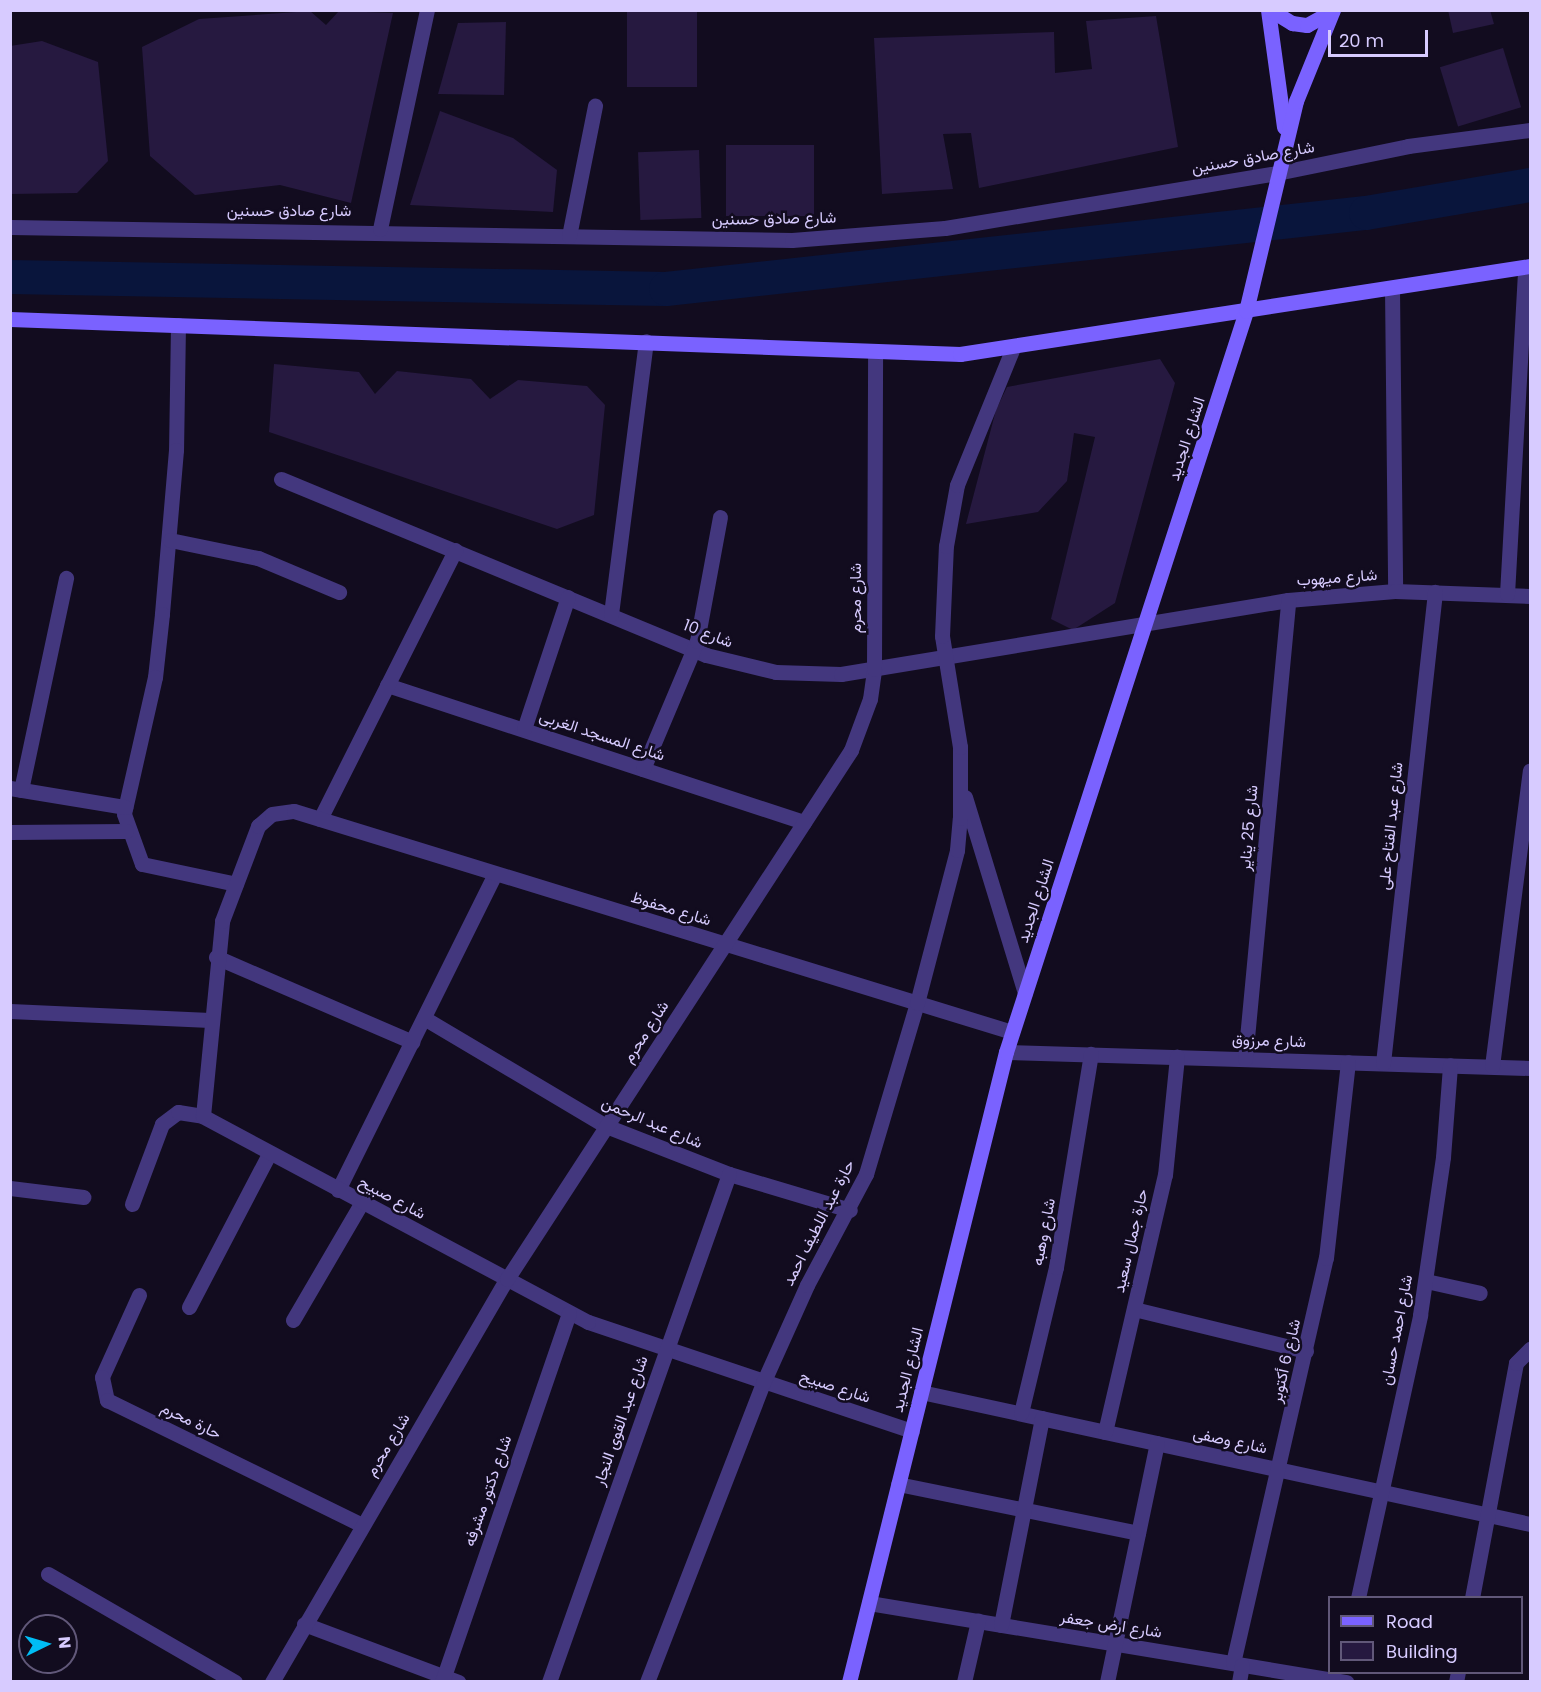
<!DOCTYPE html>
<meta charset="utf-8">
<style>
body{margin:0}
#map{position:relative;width:1541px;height:1692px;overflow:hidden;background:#120c1f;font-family:Poppins,Vazirmatn,sans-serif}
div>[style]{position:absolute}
.canal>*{height:34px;margin:-17px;padding:0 17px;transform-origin:17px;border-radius:17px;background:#09153c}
.building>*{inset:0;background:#261940;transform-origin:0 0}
.street>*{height:15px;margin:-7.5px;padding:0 7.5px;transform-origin:7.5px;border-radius:7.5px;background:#43377e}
.secondary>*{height:15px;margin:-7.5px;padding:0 7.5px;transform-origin:7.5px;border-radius:7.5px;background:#7a62ff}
span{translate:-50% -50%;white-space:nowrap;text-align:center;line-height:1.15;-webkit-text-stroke:5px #120c1f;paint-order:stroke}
.street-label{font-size:16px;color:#d7cbff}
.frame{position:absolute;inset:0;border:12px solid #d7cbff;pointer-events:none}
.legend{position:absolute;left:1328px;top:1596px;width:195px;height:78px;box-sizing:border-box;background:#120c1f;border:2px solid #615879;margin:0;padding:8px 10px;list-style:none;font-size:18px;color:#d7cbff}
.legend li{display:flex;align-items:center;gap:12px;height:30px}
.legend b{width:30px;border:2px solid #615879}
.north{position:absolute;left:18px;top:1614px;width:60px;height:60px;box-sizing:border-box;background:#120c1f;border:2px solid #615879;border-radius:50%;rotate:85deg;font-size:16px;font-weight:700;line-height:24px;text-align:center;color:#d7cbff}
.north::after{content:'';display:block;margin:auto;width:21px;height:27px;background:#00bdf5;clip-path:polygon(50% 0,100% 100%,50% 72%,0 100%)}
.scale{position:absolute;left:1328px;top:30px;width:100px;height:27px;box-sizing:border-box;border:3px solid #d7cbff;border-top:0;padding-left:8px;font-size:18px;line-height:21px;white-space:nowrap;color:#d7cbff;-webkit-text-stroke:4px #120c1f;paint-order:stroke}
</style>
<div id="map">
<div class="canal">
<div style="left:10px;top:277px;width:656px;rotate:1.05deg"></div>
<div style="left:666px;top:289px;width:704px;rotate:-6.2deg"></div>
<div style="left:1366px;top:213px;width:166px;rotate:-9.7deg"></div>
</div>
<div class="building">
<div style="left:627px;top:10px;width:70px;height:77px"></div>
<div style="clip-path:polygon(1448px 10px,1490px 10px,1494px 24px,1453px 33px)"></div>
<div style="clip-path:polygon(310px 11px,326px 25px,339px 11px,393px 13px,351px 203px,280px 185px,195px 195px,150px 156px,142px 47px,199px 19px)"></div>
<div style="clip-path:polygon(1156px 16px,1178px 147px,979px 188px,971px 133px,943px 134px,953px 189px,882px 194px,874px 38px,1054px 32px,1055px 73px,1092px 69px,1086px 21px)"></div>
<div style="clip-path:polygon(506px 22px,504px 95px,438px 94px,458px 23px)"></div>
<div style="clip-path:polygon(42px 41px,98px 62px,108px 161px,77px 193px,10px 194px,10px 46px)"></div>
<div style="left:1503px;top:48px;width:62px;height:66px;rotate:73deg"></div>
<div style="clip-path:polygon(440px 111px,513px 138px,557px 170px,553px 212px,410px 205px)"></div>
<div style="left:726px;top:145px;width:88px;height:71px"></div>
<div style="left:699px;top:150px;width:68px;height:61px;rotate:88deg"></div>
<div style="clip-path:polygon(1160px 359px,1175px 383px,1115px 603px,1073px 630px,1051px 619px,1095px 437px,1074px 433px,1067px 481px,1038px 512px,966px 524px,996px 410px,1007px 387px)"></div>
<div style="clip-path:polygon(274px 364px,359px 372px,375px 394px,397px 371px,471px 379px,490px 399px,518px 380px,587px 386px,605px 405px,594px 515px,557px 529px,269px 432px)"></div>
</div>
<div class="street">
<div style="left:10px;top:227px;width:782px;rotate:0.95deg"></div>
<div style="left:792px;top:240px;width:153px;rotate:-4.5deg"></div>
<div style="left:945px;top:228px;width:337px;rotate:-9.4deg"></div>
<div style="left:1277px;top:173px;width:134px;rotate:-11.6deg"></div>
<div style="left:1408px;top:146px;width:123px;rotate:-7.5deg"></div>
<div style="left:380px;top:229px;width:224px;rotate:-77.9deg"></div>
<div style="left:569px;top:236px;width:133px;rotate:-78.7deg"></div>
<div style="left:1392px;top:288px;width:303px;rotate:89.4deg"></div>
<div style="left:178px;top:325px;width:125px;rotate:90.9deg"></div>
<div style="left:176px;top:450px;width:165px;rotate:94.9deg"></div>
<div style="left:162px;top:614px;width:63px;rotate:96.3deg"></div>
<div style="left:155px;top:677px;width:140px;rotate:102.8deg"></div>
<div style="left:124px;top:814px;width:53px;rotate:70.2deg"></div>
<div style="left:142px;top:864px;width:96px;rotate:12deg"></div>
<div style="left:281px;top:479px;width:460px;rotate:22.5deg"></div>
<div style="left:706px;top:655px;width:72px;rotate:13.7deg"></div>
<div style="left:776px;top:672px;width:65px;rotate:1.8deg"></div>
<div style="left:841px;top:674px;width:453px;rotate:-9.4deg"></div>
<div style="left:1288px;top:600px;width:107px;rotate:-4.8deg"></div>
<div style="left:1395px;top:591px;width:135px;rotate:2.1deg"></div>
<div style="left:170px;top:540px;width:90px;rotate:11.6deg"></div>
<div style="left:258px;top:558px;width:88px;rotate:22.8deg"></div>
<div style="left:1507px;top:594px;width:327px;rotate:-86.8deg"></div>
<div style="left:611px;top:614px;width:275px;rotate:-82.7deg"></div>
<div style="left:387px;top:685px;width:439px;rotate:18.2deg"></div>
<div style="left:524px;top:729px;width:139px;rotate:-71.6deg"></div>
<div style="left:643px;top:769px;width:139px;rotate:-67.1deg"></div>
<div style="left:697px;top:641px;width:126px;rotate:-79.5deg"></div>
<div style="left:10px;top:788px;width:117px;rotate:9.4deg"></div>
<div style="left:21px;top:790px;width:217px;rotate:-78deg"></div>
<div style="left:965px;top:797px;width:205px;rotate:73deg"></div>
<div style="left:320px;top:819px;width:301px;rotate:-63.3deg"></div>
<div style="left:10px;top:832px;width:116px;rotate:-0.5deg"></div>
<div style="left:216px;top:957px;width:214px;rotate:23.4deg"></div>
<div style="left:10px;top:1011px;width:200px;rotate:2.6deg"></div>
<div style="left:424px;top:1018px;width:212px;rotate:30.7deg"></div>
<div style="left:606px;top:1126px;width:132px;rotate:21.3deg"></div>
<div style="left:729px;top:1174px;width:126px;rotate:16.6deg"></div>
<div style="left:1006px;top:1052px;width:524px;rotate:1.75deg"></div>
<div style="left:1245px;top:1059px;width:461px;rotate:-84.6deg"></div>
<div style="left:1383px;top:1063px;width:474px;rotate:-83.7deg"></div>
<div style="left:1492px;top:1066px;width:298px;rotate:-82.7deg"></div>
<div style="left:10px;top:1188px;width:74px;rotate:7deg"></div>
<div style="left:338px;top:1190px;width:353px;rotate:-63.6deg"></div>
<div style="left:132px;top:1204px;width:85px;rotate:-69.4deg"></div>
<div style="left:162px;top:1124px;width:20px;rotate:-37deg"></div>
<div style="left:178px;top:1112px;width:25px;rotate:9deg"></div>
<div style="left:1426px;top:1281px;width:55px;rotate:12.5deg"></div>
<div style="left:139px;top:1295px;width:90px;rotate:114.3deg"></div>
<div style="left:102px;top:1377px;width:24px;rotate:78deg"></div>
<div style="left:107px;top:1400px;width:284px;rotate:26.1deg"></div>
<div style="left:189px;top:1307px;width:173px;rotate:-62.4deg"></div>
<div style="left:1134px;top:1309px;width:177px;rotate:13.7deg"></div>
<div style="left:293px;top:1320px;width:137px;rotate:-59.7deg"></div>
<div style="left:921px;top:1392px;width:623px;rotate:12.23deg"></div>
<div style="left:1021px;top:1413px;width:150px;rotate:-76.5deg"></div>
<div style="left:1056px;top:1267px;width:216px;rotate:-80.7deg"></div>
<div style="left:912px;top:1431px;width:342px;rotate:-161.4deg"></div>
<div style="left:588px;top:1322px;width:437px;rotate:-151.9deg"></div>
<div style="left:203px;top:1116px;width:196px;rotate:-84.4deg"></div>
<div style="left:222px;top:921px;width:102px;rotate:-69.2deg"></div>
<div style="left:258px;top:826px;width:18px;rotate:-41deg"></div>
<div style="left:272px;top:814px;width:22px;rotate:-8deg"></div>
<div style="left:294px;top:811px;width:751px;rotate:17.11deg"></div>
<div style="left:1105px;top:1432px;width:264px;rotate:-76.9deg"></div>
<div style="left:1165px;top:1175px;width:119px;rotate:-84.2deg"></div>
<div style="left:898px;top:1484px;width:245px;rotate:11.5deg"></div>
<div style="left:48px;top:1574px;width:216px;rotate:30deg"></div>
<div style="left:1358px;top:1598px;width:290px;rotate:-77.6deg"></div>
<div style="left:1420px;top:1315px;width:160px;rotate:-81.7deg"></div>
<div style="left:1443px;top:1157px;width:92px;rotate:-85.6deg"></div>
<div style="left:1472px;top:1598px;width:239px;rotate:-79.4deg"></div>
<div style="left:1516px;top:1363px;width:20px;rotate:-45deg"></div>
<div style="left:869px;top:1603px;width:484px;rotate:9.4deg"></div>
<div style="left:304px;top:1624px;width:165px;rotate:20.6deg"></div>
<div style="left:1001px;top:1625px;width:211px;rotate:-78.8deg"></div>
<div style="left:1233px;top:1663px;width:416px;rotate:-77.1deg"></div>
<div style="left:1326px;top:1258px;width:197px;rotate:-83.6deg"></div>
<div style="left:272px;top:1682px;width:467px;rotate:-59.8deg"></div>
<div style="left:507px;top:1279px;width:631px;rotate:-56.96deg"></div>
<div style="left:851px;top:750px;width:54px;rotate:-69.6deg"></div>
<div style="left:870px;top:699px;width:30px;rotate:-82deg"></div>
<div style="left:874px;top:669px;width:316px;rotate:-89.8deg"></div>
<div style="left:442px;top:1682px;width:390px;rotate:-71deg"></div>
<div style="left:549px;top:1682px;width:539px;rotate:-70.49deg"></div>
<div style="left:647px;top:1682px;width:321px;rotate:-68.8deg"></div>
<div style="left:763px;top:1383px;width:107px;rotate:-65.8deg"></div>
<div style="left:807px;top:1285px;width:126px;rotate:-62deg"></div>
<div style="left:866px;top:1174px;width:178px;rotate:-73.4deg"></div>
<div style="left:917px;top:1003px;width:158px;rotate:-75.3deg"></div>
<div style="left:957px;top:850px;width:32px;rotate:-85deg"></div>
<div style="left:960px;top:818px;width:71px;rotate:-90deg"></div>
<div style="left:960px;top:747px;width:112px;rotate:-99.2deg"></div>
<div style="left:942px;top:636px;width:90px;rotate:-87.5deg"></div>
<div style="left:946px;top:546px;width:62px;rotate:-79.8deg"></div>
<div style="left:957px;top:485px;width:148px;rotate:-67.8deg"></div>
<div style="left:964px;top:1682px;width:63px;rotate:-77.1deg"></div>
<div style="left:1107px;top:1682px;width:244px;rotate:-78.2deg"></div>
<div style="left:1239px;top:1682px;width:17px;rotate:-80deg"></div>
<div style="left:1456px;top:1682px;width:10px;rotate:-79deg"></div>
</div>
<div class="secondary">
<div style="left:1268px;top:10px;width:118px;rotate:82.2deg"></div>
<div style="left:1271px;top:10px;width:25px;rotate:32deg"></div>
<div style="left:1292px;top:23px;width:15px;rotate:8deg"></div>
<div style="left:1307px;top:25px;width:29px;rotate:-29deg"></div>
<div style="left:10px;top:319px;width:951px;rotate:2.11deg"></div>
<div style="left:960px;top:354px;width:577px;rotate:-8.78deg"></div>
<div style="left:849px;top:1682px;width:649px;rotate:-76.01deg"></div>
<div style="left:1006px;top:1052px;width:779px;rotate:-72.05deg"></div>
<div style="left:1246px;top:311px;width:216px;rotate:-76.6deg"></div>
<div style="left:1296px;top:101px;width:98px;rotate:-67.9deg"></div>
</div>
<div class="street-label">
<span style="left:1253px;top:158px;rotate:-10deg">شارع صادق حسنين</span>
<span style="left:289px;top:211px">شارع صادق حسنين</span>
<span style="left:774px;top:219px;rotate:-1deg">شارع صادق حسنين</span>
<span style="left:1187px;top:439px;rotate:-72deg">الشارع الجديد</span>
<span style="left:1337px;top:578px;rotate:-4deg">شارع ميهوب</span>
<span style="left:856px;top:598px;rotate:-90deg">شارع محرم</span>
<span style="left:708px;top:634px;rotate:21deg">شارع 10</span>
<span style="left:602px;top:736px;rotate:18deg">شارع المسجد الغربى</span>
<span style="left:1391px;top:826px;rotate:-84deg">شارع عبد الفتاح على</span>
<span style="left:1249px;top:828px;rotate:-85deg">شارع 25 يناير</span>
<span style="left:1036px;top:901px;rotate:-72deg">الشارع الجديد</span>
<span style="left:671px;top:909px;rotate:17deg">شارع محفوظ</span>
<span style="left:646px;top:1032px;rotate:-57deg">شارع محرم</span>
<span style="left:1269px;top:1041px;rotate:2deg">شارع مرزوق</span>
<span style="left:652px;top:1123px;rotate:23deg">شارع عبد الرحمن</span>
<span style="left:392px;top:1198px;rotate:28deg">شارع صبيح</span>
<span style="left:819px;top:1223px;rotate:-63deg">حارة عبد اللطيف احمد</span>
<span style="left:1044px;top:1232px;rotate:-79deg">شارع وهبه</span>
<span style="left:1131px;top:1241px;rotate:-77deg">حارة جمال سعيد</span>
<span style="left:1397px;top:1330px;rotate:-79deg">شارع احمد حسان</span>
<span style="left:1286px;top:1361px;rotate:-77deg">شارع 6 أكتوبر</span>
<span style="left:908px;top:1370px;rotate:-76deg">الشارع الجديد</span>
<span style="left:835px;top:1387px;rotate:18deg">شارع صبيح</span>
<span style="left:191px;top:1421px;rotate:26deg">حارة محرم</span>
<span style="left:621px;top:1421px;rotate:-71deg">شارع عبد القوى النجار</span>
<span style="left:1230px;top:1441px;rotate:12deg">شارع وصفى</span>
<span style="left:388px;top:1445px;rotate:-59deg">شارع محرم</span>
<span style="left:488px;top:1491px;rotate:-71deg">شارع دكتور مشرفه</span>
<span style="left:1111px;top:1625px;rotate:9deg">شارع ارض جعفر</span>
</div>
<div class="frame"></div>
<ul class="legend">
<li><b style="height:8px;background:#7a62ff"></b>Road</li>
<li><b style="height:16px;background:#261940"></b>Building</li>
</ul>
<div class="north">N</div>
<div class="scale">20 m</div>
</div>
